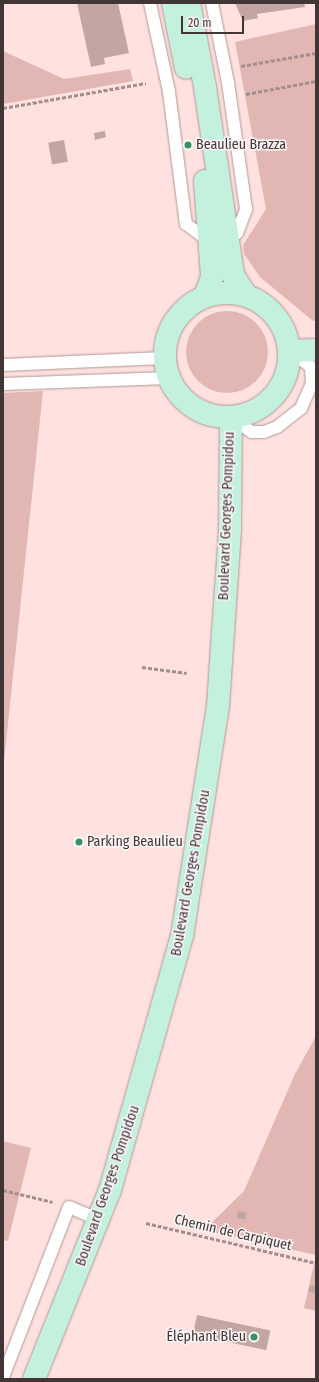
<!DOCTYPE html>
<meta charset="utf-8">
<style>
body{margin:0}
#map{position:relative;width:319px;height:1382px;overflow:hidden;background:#ffe2df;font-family:"Fira Sans Condensed",sans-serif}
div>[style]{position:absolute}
.green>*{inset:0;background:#e2b6b2}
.round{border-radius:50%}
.building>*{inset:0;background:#c1a6a4;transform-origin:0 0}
.path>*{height:2.5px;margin-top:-1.25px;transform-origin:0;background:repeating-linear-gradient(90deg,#a28e8c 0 4px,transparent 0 6px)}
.roads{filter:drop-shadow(0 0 1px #b29795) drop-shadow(0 0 1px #b29795)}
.lane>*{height:12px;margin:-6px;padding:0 6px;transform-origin:6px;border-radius:6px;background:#fff}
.secondary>*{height:22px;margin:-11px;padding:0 11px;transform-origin:11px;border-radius:11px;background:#c3f1de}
.secondary>.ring{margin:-11px;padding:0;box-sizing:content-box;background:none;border:22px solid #c3f1de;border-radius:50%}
.dots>*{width:11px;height:11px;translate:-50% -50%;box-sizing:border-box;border:2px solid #fbf5f5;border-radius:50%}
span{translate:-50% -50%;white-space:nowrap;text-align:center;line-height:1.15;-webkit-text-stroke:3px #fbf5f5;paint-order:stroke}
.poi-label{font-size:14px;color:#413635}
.left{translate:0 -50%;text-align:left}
.right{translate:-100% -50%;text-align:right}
.street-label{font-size:14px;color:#413635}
.frame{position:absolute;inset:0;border:4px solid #413635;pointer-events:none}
.scale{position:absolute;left:181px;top:16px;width:63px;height:18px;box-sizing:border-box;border:2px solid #413635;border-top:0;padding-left:5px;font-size:12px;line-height:14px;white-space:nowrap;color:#413635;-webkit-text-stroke:3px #fbf5f5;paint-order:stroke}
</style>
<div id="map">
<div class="green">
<div style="clip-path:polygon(316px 24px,316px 320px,313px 321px,260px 277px,244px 254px,243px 245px,266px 209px,235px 42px)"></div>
<div style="clip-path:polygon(3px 51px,64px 79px,130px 69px,133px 81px,3px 104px)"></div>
<div class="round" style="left:186px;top:311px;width:82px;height:82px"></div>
<div style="clip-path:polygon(43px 391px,3px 771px,3px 393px)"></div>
<div style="clip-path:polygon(316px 1036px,316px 1311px,304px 1308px,316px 1255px,204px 1230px,244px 1191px,295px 1074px)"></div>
<div style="clip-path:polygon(3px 1141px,31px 1148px,8px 1241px,3px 1240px)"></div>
</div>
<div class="building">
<div style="clip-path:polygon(77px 3px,118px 3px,129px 53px,104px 58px,105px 64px,91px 67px)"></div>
<div style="clip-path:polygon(235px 3px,304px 3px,305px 7px,257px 14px,258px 18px,243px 21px)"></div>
<div style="clip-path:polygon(105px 131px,106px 137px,95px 140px,94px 133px)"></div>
<div style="left:64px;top:140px;width:22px;height:16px;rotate:80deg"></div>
<div style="left:238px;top:1211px;width:9px;height:7px;rotate:13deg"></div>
<div style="clip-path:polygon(310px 1285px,316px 1286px,316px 1293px,308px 1292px)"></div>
<div style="left:197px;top:1315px;width:75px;height:20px;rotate:12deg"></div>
</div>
<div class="path">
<div style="left:241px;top:66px;width:76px;rotate:-9.8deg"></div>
<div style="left:246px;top:94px;width:71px;rotate:-10.5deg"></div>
<div style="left:3px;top:108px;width:145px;rotate:-9.9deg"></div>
<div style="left:142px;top:667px;width:45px;rotate:7.6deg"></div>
<div style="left:3px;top:1190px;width:51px;rotate:13.5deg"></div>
<div style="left:146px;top:1223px;width:175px;rotate:13.2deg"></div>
</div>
<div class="roads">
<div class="lane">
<div style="left:150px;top:3px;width:91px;rotate:77.9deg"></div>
<div style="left:169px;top:92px;width:133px;rotate:82.7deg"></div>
<div style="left:186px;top:224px;width:32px;rotate:36deg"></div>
<div style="left:212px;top:243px;width:16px;rotate:-11deg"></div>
<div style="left:228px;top:240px;width:11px;rotate:-38deg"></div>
<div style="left:237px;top:233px;width:26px;rotate:-69deg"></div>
<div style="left:246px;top:209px;width:127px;rotate:-98.1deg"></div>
<div style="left:228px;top:83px;width:82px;rotate:-101.3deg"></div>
<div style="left:3px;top:365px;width:161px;rotate:-2.5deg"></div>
<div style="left:3px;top:384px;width:166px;rotate:-2.1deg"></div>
<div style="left:231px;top:417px;width:26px;rotate:36deg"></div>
<div style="left:252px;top:432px;width:12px"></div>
<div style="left:264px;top:432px;width:14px;rotate:-21deg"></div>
<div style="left:277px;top:427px;width:31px;rotate:-38deg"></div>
<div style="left:301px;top:408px;width:27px;rotate:-66deg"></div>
<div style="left:312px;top:383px;width:16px;rotate:-94deg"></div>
<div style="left:311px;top:367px;width:25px;rotate:-143deg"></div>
<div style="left:3px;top:1377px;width:182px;rotate:-68.8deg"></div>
<div style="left:69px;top:1207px;width:33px;rotate:23deg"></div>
</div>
<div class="secondary">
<div style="left:173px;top:3px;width:66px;rotate:78.7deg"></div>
<div style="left:189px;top:3px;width:86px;rotate:79.2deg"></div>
<div style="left:205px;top:87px;width:190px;rotate:81.5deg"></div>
<div style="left:233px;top:275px;width:24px;rotate:57deg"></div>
<div style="left:205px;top:181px;width:96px;rotate:85.8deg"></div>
<div style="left:212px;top:277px;width:20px;rotate:110deg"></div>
<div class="ring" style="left:165px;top:293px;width:102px;height:102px"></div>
<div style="left:289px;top:351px;width:27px;rotate:-2deg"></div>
<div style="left:34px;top:1379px;width:204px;rotate:-68.1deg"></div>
<div style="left:110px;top:1190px;width:264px;rotate:-74.2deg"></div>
<div style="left:182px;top:936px;width:233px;rotate:-81.1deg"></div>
<div style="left:218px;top:706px;width:178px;rotate:-86.1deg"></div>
<div style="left:230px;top:528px;width:111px;rotate:-89.5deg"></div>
</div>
</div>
<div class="dots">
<div style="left:188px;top:145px;background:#359067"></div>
<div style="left:79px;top:842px;background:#359067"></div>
<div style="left:254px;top:1337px;background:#359067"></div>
</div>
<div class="poi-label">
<span class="left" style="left:196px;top:145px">Beaulieu Brazza</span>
<span class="left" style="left:87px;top:842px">Parking Beaulieu</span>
<span class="right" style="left:246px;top:1337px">Éléphant Bleu</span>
</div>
<div class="street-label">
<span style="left:227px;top:516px;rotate:-88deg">Boulevard Georges Pompidou</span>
<span style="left:191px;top:873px;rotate:-80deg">Boulevard Georges Pompidou</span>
<span style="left:108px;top:1186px;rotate:-71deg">Boulevard Georges Pompidou</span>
<span style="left:233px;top:1233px;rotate:13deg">Chemin de Carpiquet</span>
</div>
<div class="frame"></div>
<div class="scale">20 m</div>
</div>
